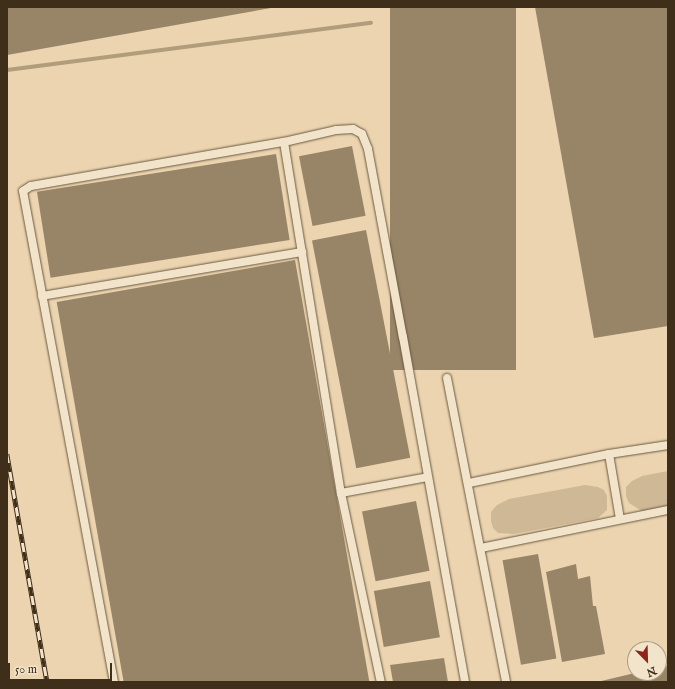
<!DOCTYPE html>
<style>
body{margin:0}
#map{position:relative;width:675px;height:689px;overflow:hidden;background:#ebd4af;font-family:"IM FELL English",serif}
div>[style]{position:absolute}
.green>*{inset:0;background:#ceb896}
.stream>*{height:4px;margin:-2px;padding:0 2px;transform-origin:2px;border-radius:2px;background:#b19c7c}
.building>*{inset:0;background:#988467;transform-origin:0 0}
.roads{filter:drop-shadow(0 0 1px #6a583f) drop-shadow(0 0 1px #6a583f)}
.lane>*{height:8px;margin:-4px;padding:0 4px;transform-origin:4px;border-radius:4px;background:#f2e3cb}
.rail>*{height:4.5px;margin-top:-2.25px;transform-origin:0;background:repeating-linear-gradient(90deg,#f2e3cb 0 9px,#3f2e1a 0 18px);box-sizing:border-box;border-block:1px solid #3f2e1a}
span{translate:-50% -50%;white-space:nowrap;text-align:center;line-height:1.15;-webkit-text-stroke:3.5px #f2e3cb;paint-order:stroke}
.frame{position:absolute;inset:0;border:8px solid #3f2e1a;pointer-events:none}
.north{position:absolute;left:627px;top:641px;width:40px;height:40px;box-sizing:border-box;background:#f2e3cb;border:1px solid #aa9b84;border-radius:50%;rotate:157deg;font-size:11px;font-weight:700;line-height:16px;text-align:center;color:#3f2e1a}
.north::after{content:'';display:block;margin:auto;width:14px;height:18px;background:#8f2418;clip-path:polygon(50% 0,100% 100%,50% 72%,0 100%)}
.scale{position:absolute;left:8px;top:663px;width:104px;height:18px;box-sizing:border-box;border:2px solid #3f2e1a;border-top:0;padding-left:5px;font-size:12px;line-height:14px;white-space:nowrap;color:#3f2e1a;-webkit-text-stroke:3px #f2e3cb;paint-order:stroke}
</style>
<div id="map">
<div class="green">
<div style="clip-path:polygon(668px 471px,668px 507px,642px 511px,629px 503px,626px 496px,626px 487px,632px 481px,642px 476px)"></div>
<div style="clip-path:polygon(585px 485px,598px 487px,604px 490px,607px 496px,607px 510px,598px 518px,514px 534px,498px 533px,493px 528px,491px 521px,491px 512px,497px 505px,509px 499px)"></div>
</div>
<div class="stream">
<div style="left:7px;top:70px;width:367px;rotate:-7.4deg"></div>
</div>
<div class="building">
<div style="clip-path:polygon(7px 7px,271px 7px,271px 8px,7px 55px)"></div>
<div style="left:390px;top:7px;width:126px;height:363px"></div>
<div style="clip-path:polygon(535px 7px,667px 7px,668px 326px,594px 338px)"></div>
<div style="left:352px;top:146px;width:71px;height:54px;rotate:79deg"></div>
<div style="left:276px;top:154px;width:87px;height:242px;rotate:81deg"></div>
<div style="left:366px;top:230px;width:232px;height:55px;rotate:79deg"></div>
<div style="left:295px;top:260px;width:429px;height:242px;rotate:80deg"></div>
<div style="left:416px;top:501px;width:71px;height:55px;rotate:79deg"></div>
<div style="left:538px;top:554px;width:106px;height:36px;rotate:80deg"></div>
<div style="clip-path:polygon(576px 564px,578px 579px,590px 576px,593px 606px,596px 606px,605px 654px,562px 662px,546px 572px)"></div>
<div style="left:430px;top:581px;width:57px;height:57px;rotate:80deg"></div>
<div style="clip-path:polygon(444px 658px,448px 682px,393px 682px,390px 665px)"></div>
<div style="clip-path:polygon(668px 666px,668px 682px,597px 682px,635px 673px,659px 673px,659px 668px)"></div>
</div>
<div class="roads">
<div class="lane">
<div style="left:284px;top:142px;width:356px;rotate:80.8deg"></div>
<div style="left:341px;top:493px;width:193px;rotate:78.1deg"></div>
<div style="left:42px;top:296px;width:264px;rotate:-9.6deg"></div>
<div style="left:447px;top:378px;width:310px;rotate:79deg"></div>
<div style="left:609px;top:454px;width:66px;rotate:80.4deg"></div>
<div style="left:469px;top:483px;width:143px;rotate:-11.7deg"></div>
<div style="left:609px;top:454px;width:60px;rotate:-8.7deg"></div>
<div style="left:341px;top:493px;width:88px;rotate:-10.4deg"></div>
<div style="left:481px;top:548px;width:191px;rotate:-11.5deg"></div>
<div style="left:114px;top:682px;width:499px;rotate:-100.5deg"></div>
<div style="left:23px;top:191px;width:9px;rotate:-32deg"></div>
<div style="left:31px;top:186px;width:257px;rotate:-9.9deg"></div>
<div style="left:284px;top:142px;width:53px;rotate:-13deg"></div>
<div style="left:336px;top:130px;width:17px;rotate:-3deg"></div>
<div style="left:353px;top:129px;width:10px;rotate:29deg"></div>
<div style="left:362px;top:134px;width:16px;rotate:68deg"></div>
<div style="left:368px;top:149px;width:191px;rotate:79.5deg"></div>
<div style="left:403px;top:337px;width:351px;rotate:79.8deg"></div>
</div>
</div>
<div class="rail">
<div style="left:7px;top:454px;width:231px;rotate:80deg"></div>
</div>
<div class="frame"></div>
<div class="north">N</div>
<div class="scale">50 m</div>
</div>
